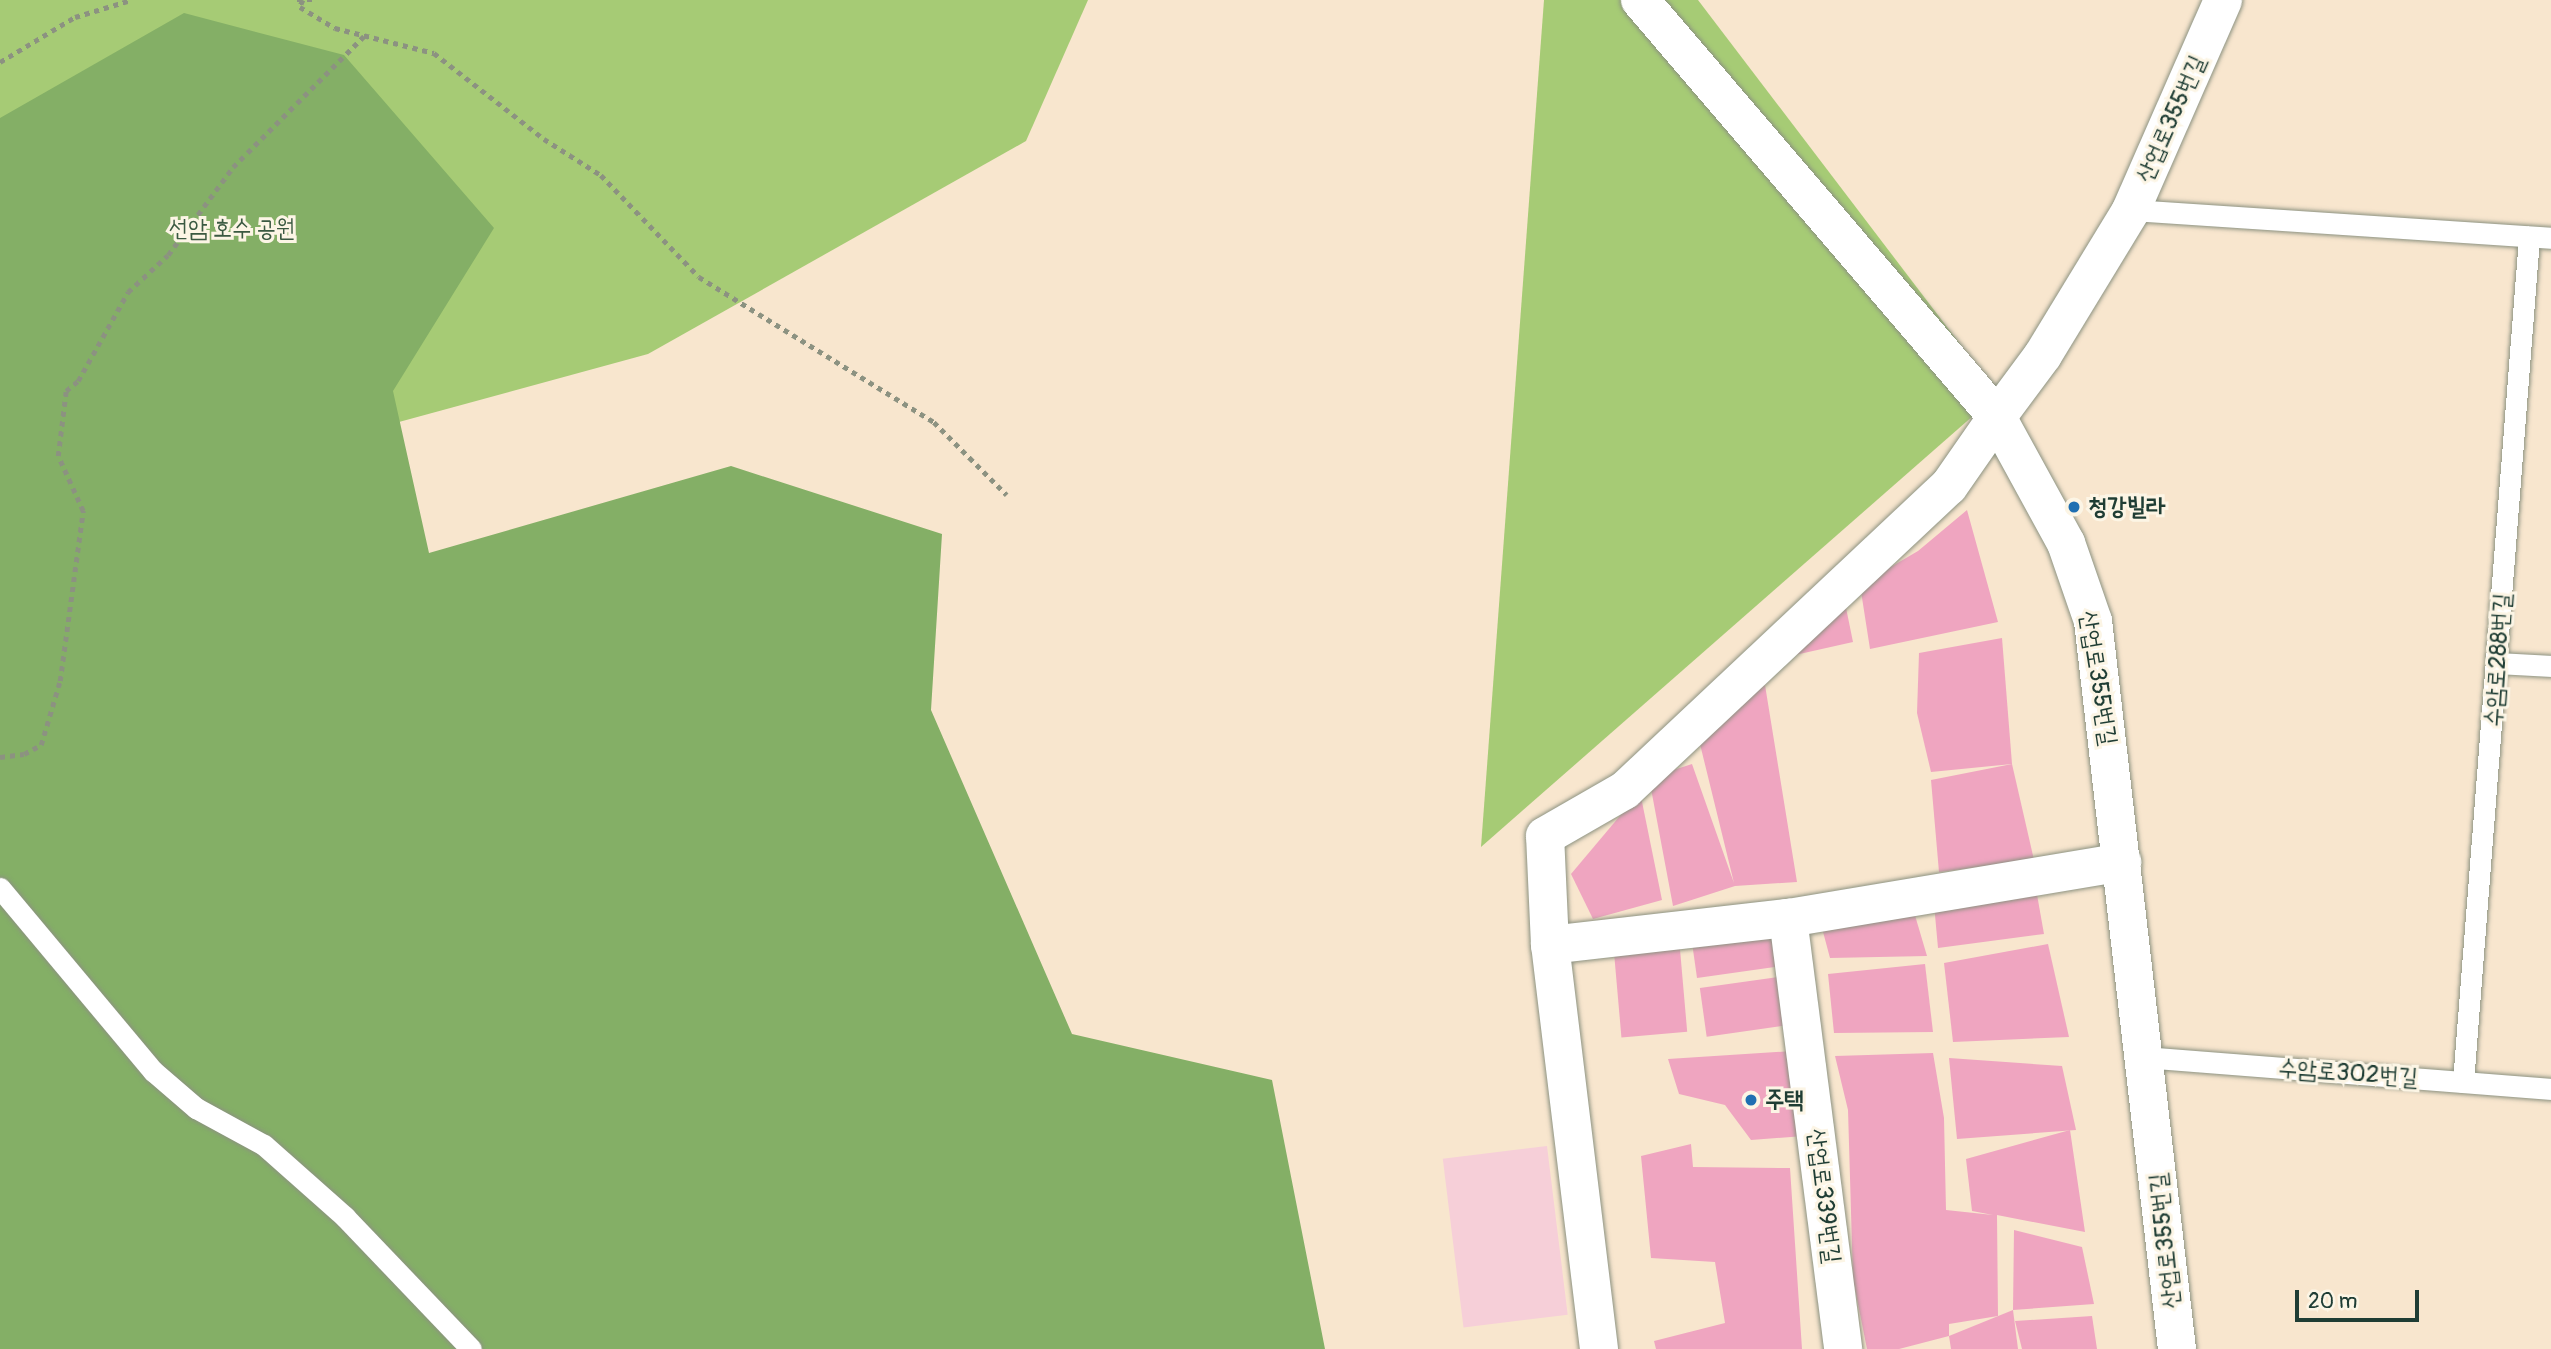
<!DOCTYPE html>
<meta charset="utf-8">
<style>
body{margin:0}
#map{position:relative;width:2551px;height:1349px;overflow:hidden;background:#f8e6ce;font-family:Pangolin,"Poor Story",sans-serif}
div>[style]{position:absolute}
.built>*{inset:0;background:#f6cfd8;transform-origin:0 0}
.green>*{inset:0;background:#a6cb75}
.forest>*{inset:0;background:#84af66}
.building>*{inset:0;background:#efa5c0;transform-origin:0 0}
.path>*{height:4.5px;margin-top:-2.25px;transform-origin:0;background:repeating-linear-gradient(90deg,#8c9281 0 5px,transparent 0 10px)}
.roads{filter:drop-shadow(0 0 2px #8c9281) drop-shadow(0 0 2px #8c9281)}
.lane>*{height:21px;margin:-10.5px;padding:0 10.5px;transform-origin:10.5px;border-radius:10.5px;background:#fff}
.street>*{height:38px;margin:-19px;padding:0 19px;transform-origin:19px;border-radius:19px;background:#fff}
.secondary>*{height:38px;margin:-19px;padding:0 19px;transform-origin:19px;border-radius:19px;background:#fff}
.dots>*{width:19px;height:19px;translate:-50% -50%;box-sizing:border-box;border:4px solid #fcf5e5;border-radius:50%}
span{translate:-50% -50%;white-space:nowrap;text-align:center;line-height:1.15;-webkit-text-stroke:6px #fcf5e5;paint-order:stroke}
.street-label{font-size:24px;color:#1f3d34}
.park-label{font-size:24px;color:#3a5941}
.poi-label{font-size:24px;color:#1f3d34;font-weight:700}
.left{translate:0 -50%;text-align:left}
.scale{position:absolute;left:2295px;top:1290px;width:124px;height:32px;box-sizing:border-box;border:4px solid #1f3d34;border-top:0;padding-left:9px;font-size:21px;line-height:24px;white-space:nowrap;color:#1f3d34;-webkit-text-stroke:5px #fcf5e5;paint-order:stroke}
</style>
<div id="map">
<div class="built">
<div style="left:1547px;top:1146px;width:170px;height:105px;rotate:83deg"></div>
</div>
<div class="green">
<div style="clip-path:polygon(0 0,1088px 0,1026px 141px,648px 354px,0 531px)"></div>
<div style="clip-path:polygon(1544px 0,1698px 0,1998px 394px,1481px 847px)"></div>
</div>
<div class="forest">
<div style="clip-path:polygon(184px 13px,344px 55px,494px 228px,393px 391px,429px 553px,731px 466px,942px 534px,931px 710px,1072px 1034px,1272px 1080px,1325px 1349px,0 1349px,0 118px)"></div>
</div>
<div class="building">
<div style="clip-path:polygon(1967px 510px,1998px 622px,1870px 649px,1860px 585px,1918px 551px)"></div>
<div style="clip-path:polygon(1844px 598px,1853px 642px,1795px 655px)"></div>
<div style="clip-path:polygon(2002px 638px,2012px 764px,1931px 772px,1917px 713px,1919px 653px)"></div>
<div style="clip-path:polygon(1765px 685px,1797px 882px,1735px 886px,1673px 906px,1649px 778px,1692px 764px,1734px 883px,1699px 740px)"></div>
<div style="clip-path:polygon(2012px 764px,2034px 860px,1939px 872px,1931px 780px)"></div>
<div style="clip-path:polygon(1640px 792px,1662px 900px,1593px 919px,1571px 874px)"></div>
<div style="clip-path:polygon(2036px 889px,2044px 934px,1938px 948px,1933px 893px)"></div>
<div style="clip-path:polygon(1914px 912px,1927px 956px,1830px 958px,1822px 928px)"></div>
<div style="left:1780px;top:929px;width:37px;height:89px;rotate:82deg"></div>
<div style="left:1679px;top:938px;width:94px;height:66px;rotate:85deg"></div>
<div style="clip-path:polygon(2048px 944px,2069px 1037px,1953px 1042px,1944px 963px)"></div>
<div style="clip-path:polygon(1925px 964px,1933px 1032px,1834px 1033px,1828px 974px)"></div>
<div style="left:1786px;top:976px;width:49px;height:87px;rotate:82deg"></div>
<div style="clip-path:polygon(1793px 1051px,1804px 1136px,1751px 1140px,1725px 1105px,1679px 1094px,1668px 1059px)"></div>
<div style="clip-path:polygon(1933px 1053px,1944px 1118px,1946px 1210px,1993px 1215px,1972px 1211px,1966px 1159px,2070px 1130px,2085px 1232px,1997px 1215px,1998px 1316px,1949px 1324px,1949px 1336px,1899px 1349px,1867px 1349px,1853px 1279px,1848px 1110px,1835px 1056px)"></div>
<div style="clip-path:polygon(1949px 1058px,2062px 1066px,2076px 1130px,1957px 1139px)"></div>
<div style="clip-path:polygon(1691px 1144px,1693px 1167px,1790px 1168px,1802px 1349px,1656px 1349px,1654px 1341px,1725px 1323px,1715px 1262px,1651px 1258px,1641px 1156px)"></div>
<div style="clip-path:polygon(2014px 1230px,2082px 1247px,2094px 1304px,2013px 1310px)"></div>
<div style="clip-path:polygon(2013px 1310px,2018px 1349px,1951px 1349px,1949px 1336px)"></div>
<div style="clip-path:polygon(2092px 1316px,2097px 1349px,2022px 1349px,2015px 1321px)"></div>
</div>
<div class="path">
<div style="left:297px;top:0;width:18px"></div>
<div style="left:303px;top:0;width:8px;rotate:113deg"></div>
<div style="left:300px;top:7px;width:41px;rotate:31deg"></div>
<div style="left:335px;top:28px;width:102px;rotate:14.2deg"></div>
<div style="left:434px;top:53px;width:140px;rotate:38deg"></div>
<div style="left:544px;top:139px;width:67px;rotate:32.3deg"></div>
<div style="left:601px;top:175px;width:141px;rotate:46.1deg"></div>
<div style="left:699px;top:277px;width:276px;rotate:31.7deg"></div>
<div style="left:934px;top:422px;width:103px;rotate:45deg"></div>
<div style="left:0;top:62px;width:87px;rotate:-31deg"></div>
<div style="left:75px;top:17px;width:59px;rotate:-16.9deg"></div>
<div style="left:0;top:757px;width:24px;rotate:-7deg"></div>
<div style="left:24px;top:754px;width:19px;rotate:-28deg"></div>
<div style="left:41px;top:745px;width:67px;rotate:-73.5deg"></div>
<div style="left:60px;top:681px;width:172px;rotate:-82.3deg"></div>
<div style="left:83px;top:511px;width:60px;rotate:-114.4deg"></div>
<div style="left:58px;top:456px;width:65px;rotate:-83deg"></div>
<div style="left:66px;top:391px;width:16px;rotate:-40deg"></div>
<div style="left:78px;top:381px;width:102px;rotate:-60.7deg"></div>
<div style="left:128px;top:292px;width:54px;rotate:-42.8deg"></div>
<div style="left:168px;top:255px;width:109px;rotate:-53.5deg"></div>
<div style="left:233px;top:167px;width:185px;rotate:-45deg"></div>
</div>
<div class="roads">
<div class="lane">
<div style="left:2131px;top:210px;width:421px;rotate:3.8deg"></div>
<div style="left:2498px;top:663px;width:53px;rotate:3.2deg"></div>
<div style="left:0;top:888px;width:239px;rotate:50.1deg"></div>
<div style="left:153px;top:1071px;width:57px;rotate:40.7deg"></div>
<div style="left:196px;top:1108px;width:77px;rotate:28.6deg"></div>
<div style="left:264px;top:1145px;width:108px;rotate:41.6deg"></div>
<div style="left:345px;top:1217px;width:182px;rotate:46.3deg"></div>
<div style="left:2144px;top:1057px;width:408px;rotate:4.5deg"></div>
<div style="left:2463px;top:1082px;width:848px;rotate:-85.53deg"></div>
</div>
<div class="street">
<div style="left:1640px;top:0;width:549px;rotate:49.43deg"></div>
<div style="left:1997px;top:417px;width:144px;rotate:61.3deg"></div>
<div style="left:2066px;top:543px;width:83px;rotate:70.9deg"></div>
<div style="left:2093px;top:621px;width:733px;rotate:83.42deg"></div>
<div style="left:1788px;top:918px;width:434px;rotate:82.7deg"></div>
<div style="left:1550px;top:945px;width:240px;rotate:-6.5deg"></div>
<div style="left:1788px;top:918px;width:339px;rotate:-9.5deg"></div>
<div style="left:1599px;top:1349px;width:407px;rotate:-96.9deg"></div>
<div style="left:1550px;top:945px;width:109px;rotate:-92.6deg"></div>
<div style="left:1545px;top:836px;width:92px;rotate:-29.9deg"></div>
<div style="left:1625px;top:790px;width:444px;rotate:-43.2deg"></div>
<div style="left:1949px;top:486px;width:84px;rotate:-55.2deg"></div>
</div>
<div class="secondary">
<div style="left:1997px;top:417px;width:77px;rotate:-53.4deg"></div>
<div style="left:2043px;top:355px;width:170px;rotate:-58.7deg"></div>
<div style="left:2131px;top:210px;width:229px;rotate:-66.3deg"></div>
</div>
</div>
<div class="dots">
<div style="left:2074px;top:507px;background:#1f6fb2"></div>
<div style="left:1751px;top:1100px;background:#1f6fb2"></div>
</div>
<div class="street-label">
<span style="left:2171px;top:119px;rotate:-66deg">산업로355번길</span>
<span style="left:2498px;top:660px;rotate:-86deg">수암로288번길</span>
<span style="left:2098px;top:678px;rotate:81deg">산업로355번길</span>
<span style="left:2348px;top:1073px;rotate:4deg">수암로302번길</span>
<span style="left:1824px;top:1196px;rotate:83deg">산업로339번길</span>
<span style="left:2165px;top:1241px;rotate:-96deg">산업로355번길</span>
</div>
<div class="park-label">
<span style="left:232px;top:229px">선암 호수 공원</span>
</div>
<div class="poi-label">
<span class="left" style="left:2088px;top:507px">청강빌라</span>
<span class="left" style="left:1765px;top:1100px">주택</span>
</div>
<div class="scale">20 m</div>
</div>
